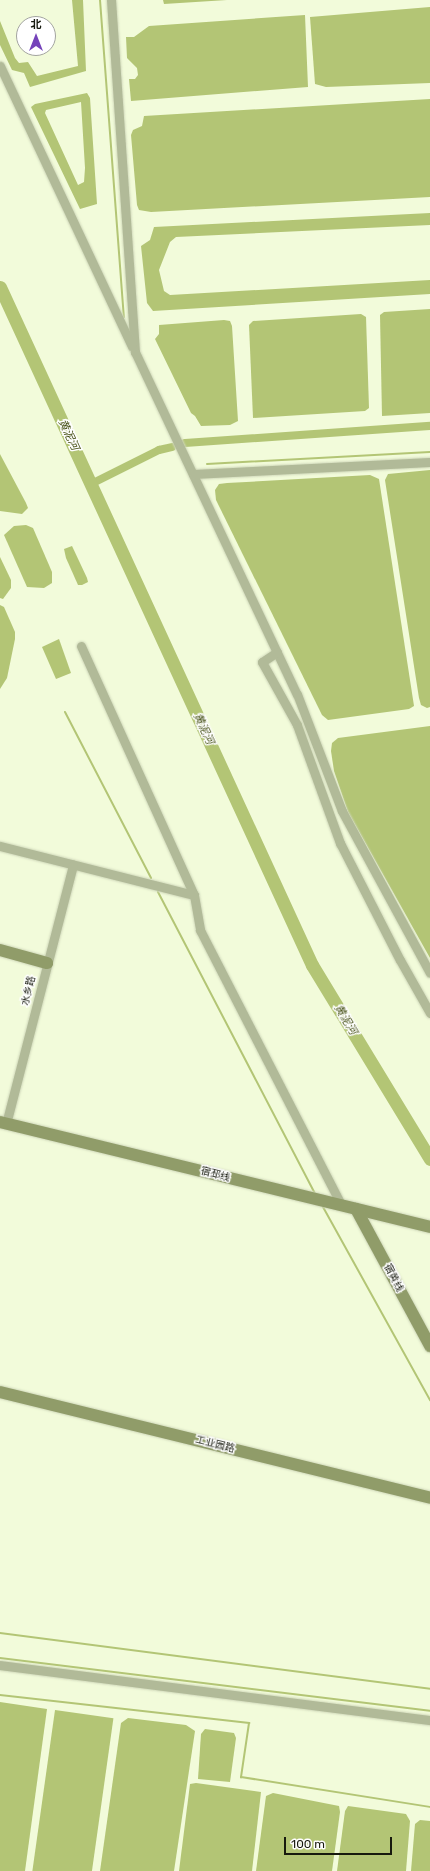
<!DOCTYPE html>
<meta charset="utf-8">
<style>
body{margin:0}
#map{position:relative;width:430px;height:1871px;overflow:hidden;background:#f2fbda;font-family:Rubik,"Noto Sans SC",sans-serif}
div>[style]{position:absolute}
.water>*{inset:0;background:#b3c575;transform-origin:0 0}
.stream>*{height:2px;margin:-1px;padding:0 1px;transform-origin:1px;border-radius:1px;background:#b3c575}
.canal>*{height:8px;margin:-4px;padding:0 4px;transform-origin:4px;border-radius:4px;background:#b3c575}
.river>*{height:13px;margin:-6.5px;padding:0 6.5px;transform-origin:6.5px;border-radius:6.5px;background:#b3c575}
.roads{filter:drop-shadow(0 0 1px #cfd7b9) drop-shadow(0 0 1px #cfd7b9)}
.street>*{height:9px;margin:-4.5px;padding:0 4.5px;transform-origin:4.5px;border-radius:4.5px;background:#b1ba98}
.secondary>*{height:12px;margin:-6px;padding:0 6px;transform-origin:6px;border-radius:6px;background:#909c69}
span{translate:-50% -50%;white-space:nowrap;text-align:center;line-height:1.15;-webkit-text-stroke:3px #fff;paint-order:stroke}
.street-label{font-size:10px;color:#171a0e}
.water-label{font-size:11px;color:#455015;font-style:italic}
.north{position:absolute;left:16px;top:16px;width:40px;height:40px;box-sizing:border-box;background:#fff;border:1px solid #a2a39f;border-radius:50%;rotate:0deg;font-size:11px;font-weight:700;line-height:16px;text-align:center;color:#171a0e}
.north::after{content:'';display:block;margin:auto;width:14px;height:18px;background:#7543ba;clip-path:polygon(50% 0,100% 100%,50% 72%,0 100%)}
.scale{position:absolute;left:284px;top:1837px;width:108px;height:18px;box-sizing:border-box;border:2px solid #171a0e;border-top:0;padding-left:5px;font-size:12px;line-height:14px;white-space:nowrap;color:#171a0e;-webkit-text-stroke:3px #fff;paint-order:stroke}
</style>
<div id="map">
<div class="water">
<div style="clip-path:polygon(72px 0,83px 0,86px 71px,30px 87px,24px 73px,12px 70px,0 45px,0 21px,15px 58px,19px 63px,28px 62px,37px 76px,78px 66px)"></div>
<div style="clip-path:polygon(163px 0,227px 0,164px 4px)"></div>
<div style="clip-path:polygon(430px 7px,430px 83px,326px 87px,315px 84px,310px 17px)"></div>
<div style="clip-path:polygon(305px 15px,308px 87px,131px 101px,129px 79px,135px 79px,138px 75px,137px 68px,127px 58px,126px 37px,134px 37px,149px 26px)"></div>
<div style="clip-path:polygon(evenodd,87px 93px,90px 98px,97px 204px,80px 209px,31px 107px,35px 104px,87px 93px,81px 102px,85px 168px,84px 182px,78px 185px,45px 113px,46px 110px,81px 102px)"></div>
<div style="clip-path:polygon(430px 99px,430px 197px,151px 212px,139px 210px,137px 205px,131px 135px,133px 130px,142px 126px,144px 116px)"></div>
<div style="clip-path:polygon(430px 213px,430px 225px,176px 237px,170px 242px,159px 270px,164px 291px,170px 295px,430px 280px,430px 294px,153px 311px,147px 303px,141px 246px,150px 240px,154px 227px)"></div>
<div style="clip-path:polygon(430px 309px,430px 413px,382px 416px,380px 315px,384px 312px)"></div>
<div style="clip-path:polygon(361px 314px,366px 317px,369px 408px,365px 411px,253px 418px,249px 325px,253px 321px)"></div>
<div style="clip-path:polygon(224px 320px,230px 321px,232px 326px,238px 421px,230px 425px,201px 426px,195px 416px,191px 413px,155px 339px,159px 334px,159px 325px)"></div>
<div style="clip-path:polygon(0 454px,26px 503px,28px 508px,22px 514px,0 511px)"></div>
<div style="clip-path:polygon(430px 470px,430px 707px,427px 708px,421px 705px,419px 698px,385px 480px,388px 474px)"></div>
<div style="clip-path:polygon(370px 475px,379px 479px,414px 706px,409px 709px,328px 720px,322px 715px,216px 500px,215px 490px,219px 484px,227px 483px)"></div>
<div style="clip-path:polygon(26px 525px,33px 528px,52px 572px,52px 583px,44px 588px,27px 587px,4px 535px,14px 526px)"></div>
<div style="clip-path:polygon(72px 546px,87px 578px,88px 582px,82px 585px,78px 585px,66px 558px,64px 549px)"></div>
<div style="clip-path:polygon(0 557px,11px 580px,11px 588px,3px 599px,0 598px)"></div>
<div style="clip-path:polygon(0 605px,4px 607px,15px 632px,15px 639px,7px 678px,0 689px)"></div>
<div style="clip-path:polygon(59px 639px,71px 673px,56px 679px,42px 647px)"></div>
<div style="clip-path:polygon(430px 726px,430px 958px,348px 812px,334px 771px,331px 751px,332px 743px,338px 738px)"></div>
<div style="clip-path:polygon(0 1702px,47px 1709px,25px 1871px,0 1871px)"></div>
<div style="left:55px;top:1710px;width:59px;height:163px;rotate:8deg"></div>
<div style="clip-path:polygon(128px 1718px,186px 1725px,195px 1731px,174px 1871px,100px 1871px,121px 1723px)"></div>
<div style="clip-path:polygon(205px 1729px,234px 1733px,236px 1738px,230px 1782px,198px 1779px,201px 1734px)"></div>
<div style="clip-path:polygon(196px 1783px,261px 1792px,252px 1871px,179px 1871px,190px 1784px)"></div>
<div style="clip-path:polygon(273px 1793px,339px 1806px,340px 1812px,332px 1871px,256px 1871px,266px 1796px)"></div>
<div style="clip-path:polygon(348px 1806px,406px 1814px,410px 1821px,406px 1871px,337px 1871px,345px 1811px)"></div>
<div style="clip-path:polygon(420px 1820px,430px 1821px,430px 1871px,411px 1871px,415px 1824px)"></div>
</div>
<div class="stream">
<div style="left:100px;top:0;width:318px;rotate:85.7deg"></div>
<div style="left:207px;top:464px;width:223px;rotate:-3.1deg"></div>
<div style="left:65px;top:712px;width:187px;rotate:62.6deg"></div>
<div style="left:158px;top:892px;width:339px;rotate:62.5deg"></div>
<div style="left:323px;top:1207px;width:221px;rotate:61deg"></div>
<div style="left:0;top:1633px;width:434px;rotate:7.4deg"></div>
<div style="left:0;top:1658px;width:433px;rotate:7deg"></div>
<div style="left:0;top:1695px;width:251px;rotate:6.4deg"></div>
<div style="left:249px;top:1723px;width:55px;rotate:98.4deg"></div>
<div style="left:241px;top:1777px;width:191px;rotate:9deg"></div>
</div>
<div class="canal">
<div style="left:185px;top:443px;width:246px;rotate:-4deg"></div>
<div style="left:91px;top:484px;width:76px;rotate:-26.6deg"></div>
<div style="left:159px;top:450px;width:13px;rotate:-13deg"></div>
</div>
<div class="river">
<div style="left:0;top:287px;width:746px;rotate:65.29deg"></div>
<div style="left:312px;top:965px;width:227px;rotate:58.7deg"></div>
</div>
<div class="roads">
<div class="street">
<div style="left:111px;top:0;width:353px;rotate:86.1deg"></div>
<div style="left:135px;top:352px;width:378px;rotate:64.7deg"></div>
<div style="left:297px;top:694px;width:125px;rotate:69deg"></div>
<div style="left:342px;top:811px;width:184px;rotate:61.5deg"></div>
<div style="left:0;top:66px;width:310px;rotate:64.8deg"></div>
<div style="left:193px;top:474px;width:237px;rotate:-2.9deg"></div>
<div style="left:81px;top:646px;width:273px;rotate:65.6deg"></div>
<div style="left:194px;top:895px;width:36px;rotate:80deg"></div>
<div style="left:200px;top:930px;width:310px;rotate:62.8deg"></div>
<div style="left:277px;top:652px;width:18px;rotate:146deg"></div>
<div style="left:262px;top:662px;width:72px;rotate:60.9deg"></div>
<div style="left:297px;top:725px;width:126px;rotate:70deg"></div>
<div style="left:340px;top:843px;width:131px;rotate:62.9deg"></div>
<div style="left:400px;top:960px;width:61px;rotate:60.5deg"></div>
<div style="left:0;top:846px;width:200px;rotate:14.2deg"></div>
<div style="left:6px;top:1124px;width:268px;rotate:-75.5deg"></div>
<div style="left:0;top:1665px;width:434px;rotate:7.3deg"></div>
</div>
<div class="secondary">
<div style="left:0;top:950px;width:49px;rotate:15.5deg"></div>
<div style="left:0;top:1122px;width:443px;rotate:13.7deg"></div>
<div style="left:356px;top:1209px;width:156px;rotate:61.6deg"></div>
<div style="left:0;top:1392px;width:443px;rotate:13.8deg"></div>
</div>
</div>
<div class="street-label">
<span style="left:29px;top:991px;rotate:-76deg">水乡路</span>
<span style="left:215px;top:1175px;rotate:14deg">宿邳线</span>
<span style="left:393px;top:1278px;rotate:62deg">宿黄线</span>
<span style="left:215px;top:1445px;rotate:14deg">工业园路</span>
</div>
<div class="water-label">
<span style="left:68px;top:435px;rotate:65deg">黄泥河</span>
<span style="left:203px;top:729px;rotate:65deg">黄泥河</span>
<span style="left:345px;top:1020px;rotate:59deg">黄泥河</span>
</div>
<div class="north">北</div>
<div class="scale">100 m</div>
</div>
